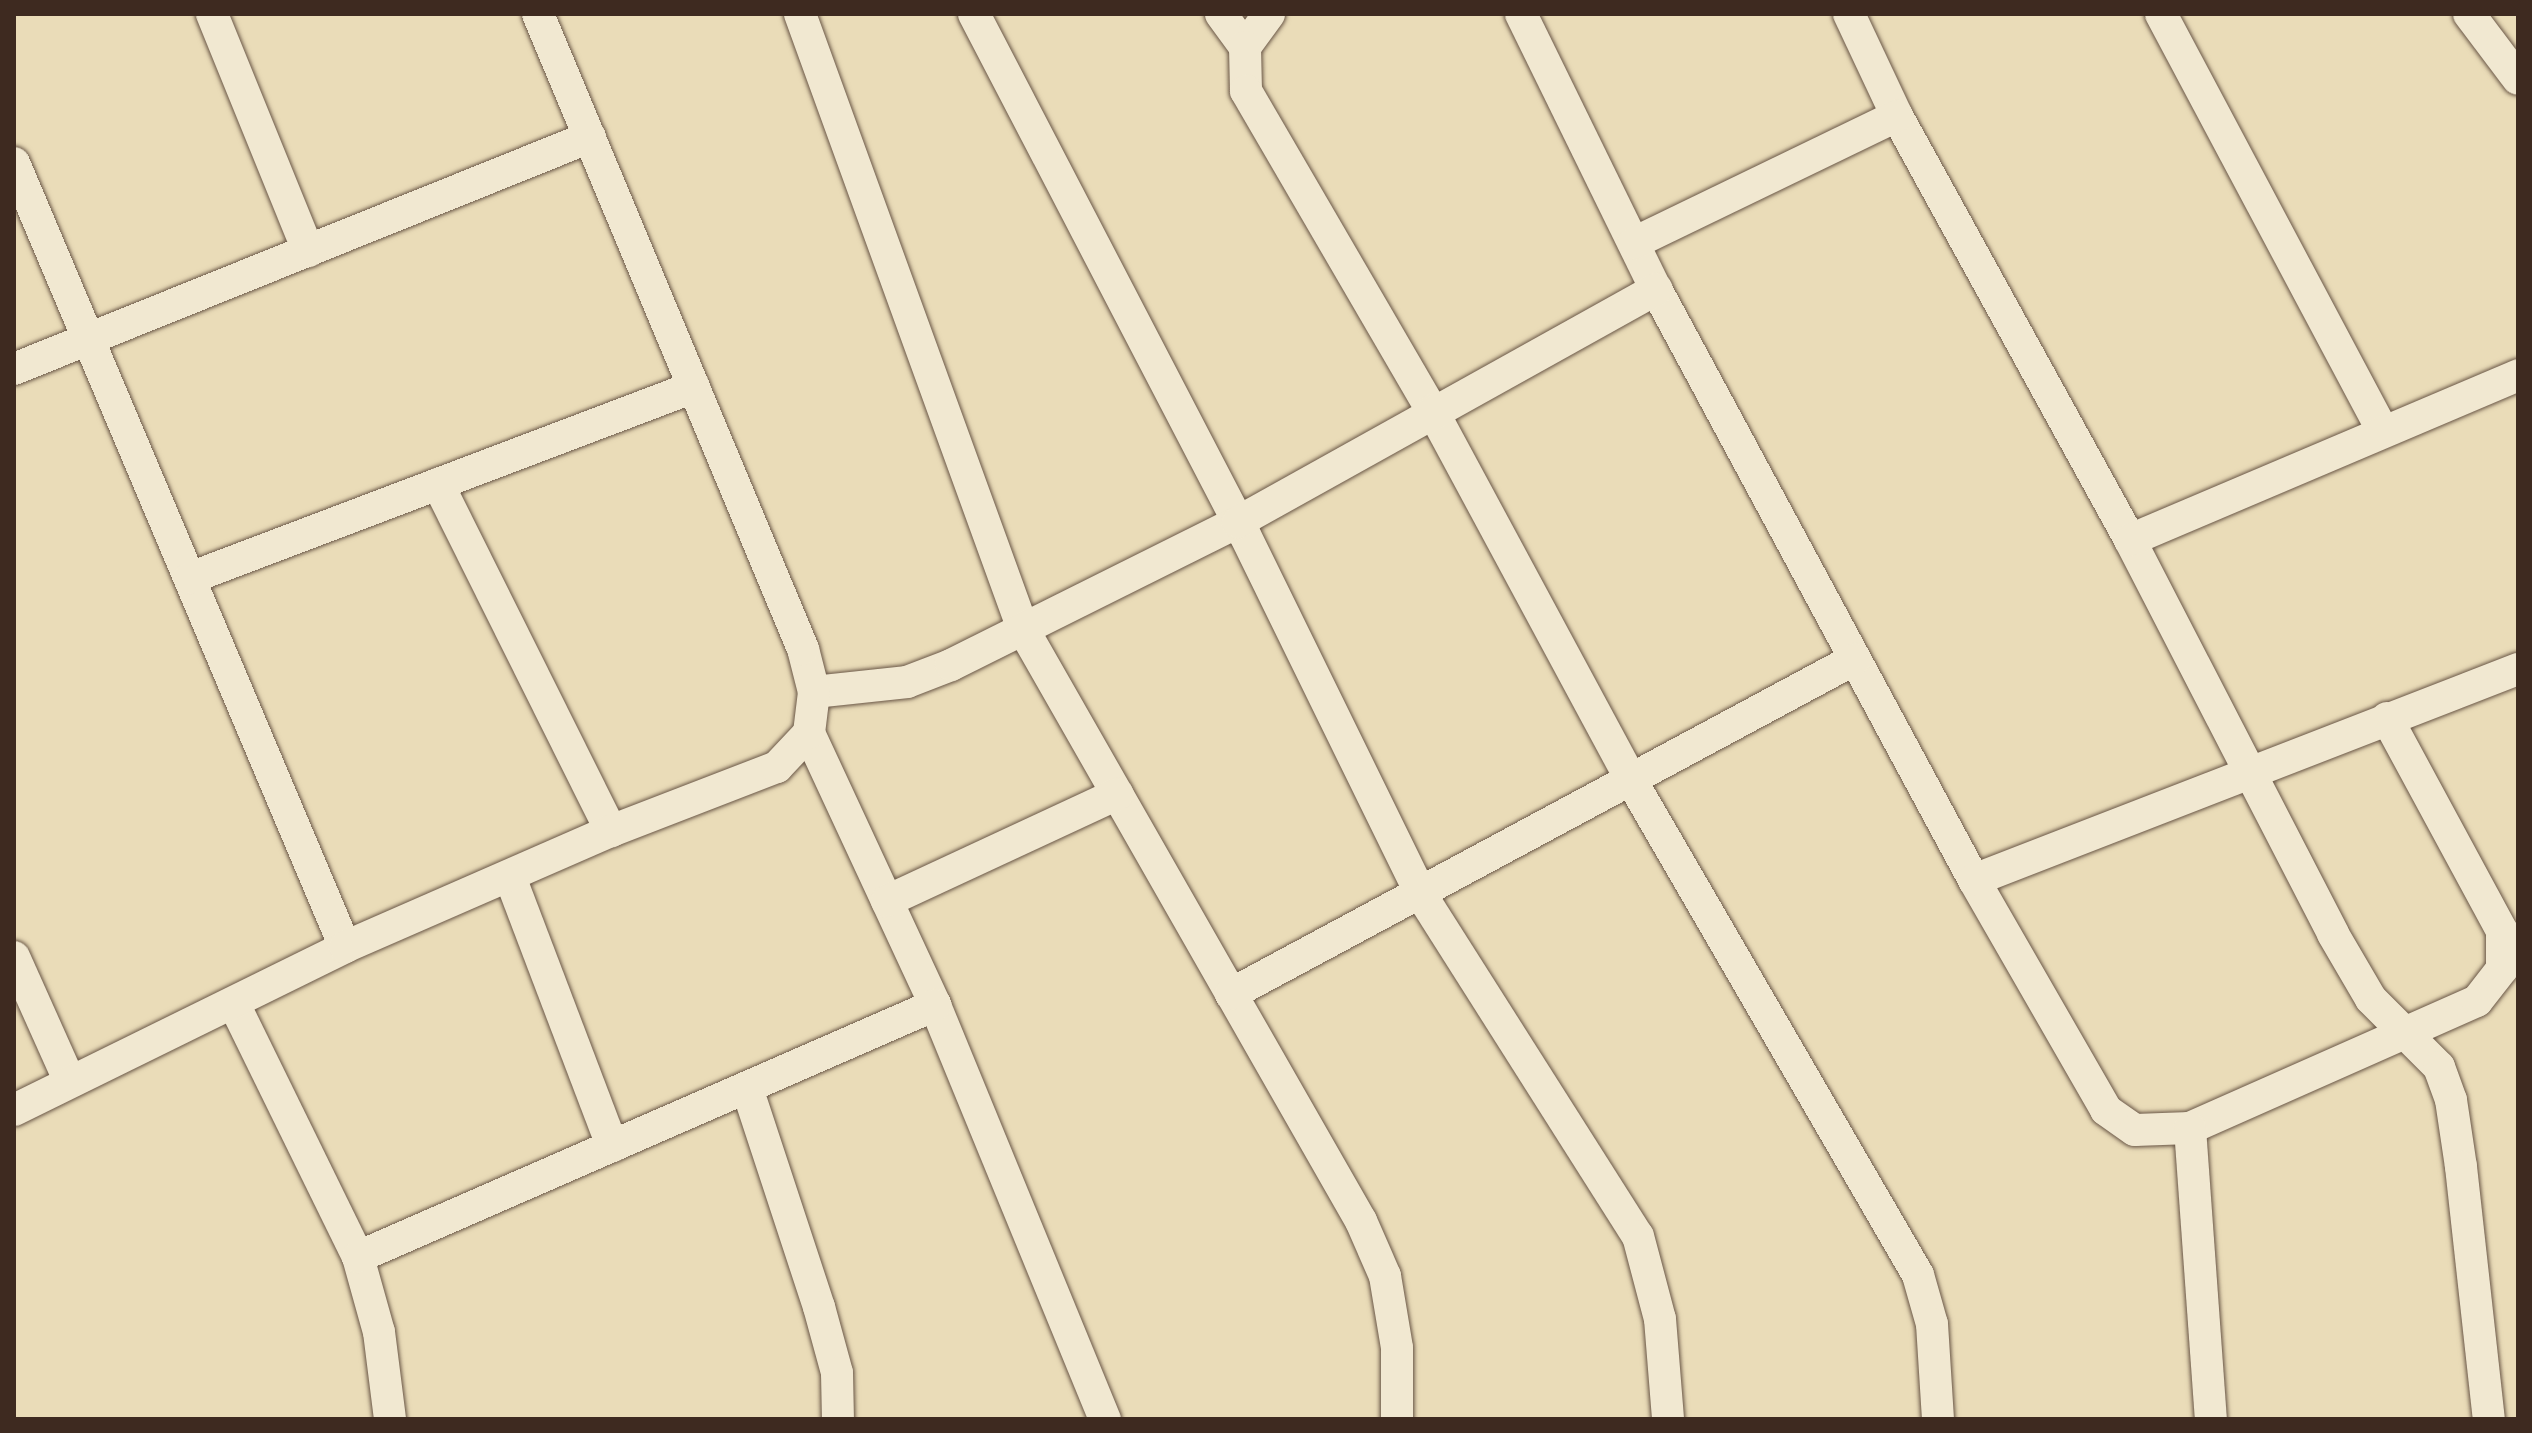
<!DOCTYPE html>
<style>
body{margin:0}
#map{position:relative;width:2532px;height:1433px;overflow:hidden;background:#eadcb8;font-family:Cardo,serif}
div>[style]{position:absolute}
.roads{filter:drop-shadow(0 0 2px #695646) drop-shadow(0 0 2px #695646)}
.minor>*{height:32px;margin:-16px;padding:0 16px;transform-origin:16px;border-radius:16px;background:#f1e8d1}
span{translate:-50% -50%;white-space:nowrap;text-align:center;line-height:1.15;-webkit-text-stroke:6px #f1e8d1;paint-order:stroke}
.frame{position:absolute;inset:0;border:16px solid #3e2a20;pointer-events:none}
</style>
<div id="map">
<div class="roads">
<div class="minor">
<div style="left:212px;top:14px;width:256px;rotate:67.9deg"></div>
<div style="left:800px;top:14px;width:654px;rotate:70.07deg"></div>
<div style="left:1023px;top:629px;width:682px;rotate:60.28deg"></div>
<div style="left:1361px;top:1221px;width:60px;rotate:66.4deg"></div>
<div style="left:1385px;top:1276px;width:73px;rotate:80.5deg"></div>
<div style="left:1397px;top:1348px;width:71px;rotate:90deg"></div>
<div style="left:974px;top:14px;width:587px;rotate:62.52deg"></div>
<div style="left:1245px;top:535px;width:398px;rotate:63.9deg"></div>
<div style="left:1420px;top:893px;width:406px;rotate:57.6deg"></div>
<div style="left:1638px;top:1236px;width:86px;rotate:75.2deg"></div>
<div style="left:1660px;top:1319px;width:100px;rotate:85.4deg"></div>
<div style="left:1221px;top:14px;width:41px;rotate:54deg"></div>
<div style="left:1269px;top:14px;width:41px;rotate:126deg"></div>
<div style="left:1245px;top:47px;width:44px;rotate:88.7deg"></div>
<div style="left:1246px;top:91px;width:369px;rotate:59.8deg"></div>
<div style="left:1432px;top:410px;width:420px;rotate:61.7deg"></div>
<div style="left:1631px;top:780px;width:572px;rotate:59.89deg"></div>
<div style="left:1918px;top:1275px;width:51px;rotate:74.1deg"></div>
<div style="left:1932px;top:1324px;width:95px;rotate:86.4deg"></div>
<div style="left:1521px;top:14px;width:306px;rotate:63.9deg"></div>
<div style="left:1656px;top:289px;width:671px;rotate:61.72deg"></div>
<div style="left:1974px;top:880px;width:265px;rotate:60.1deg"></div>
<div style="left:2106px;top:1110px;width:35px;rotate:35deg"></div>
<div style="left:2135px;top:1130px;width:55px;rotate:-2.1deg"></div>
<div style="left:2190px;top:1128px;width:314px;rotate:-23.9deg"></div>
<div style="left:2477px;top:1001px;width:41px;rotate:-52deg"></div>
<div style="left:2502px;top:969px;width:38px;rotate:-90deg"></div>
<div style="left:2502px;top:931px;width:242px;rotate:-118.4deg"></div>
<div style="left:1849px;top:14px;width:113px;rotate:64.8deg"></div>
<div style="left:1897px;top:116px;width:484px;rotate:61.2deg"></div>
<div style="left:2130px;top:540px;width:443px;rotate:62.7deg"></div>
<div style="left:2333px;top:934px;width:75px;rotate:59.7deg"></div>
<div style="left:2371px;top:999px;width:96px;rotate:45deg"></div>
<div style="left:2439px;top:1067px;width:35px;rotate:70deg"></div>
<div style="left:2451px;top:1100px;width:68px;rotate:81.5deg"></div>
<div style="left:2461px;top:1167px;width:254px;rotate:83.7deg"></div>
<div style="left:2161px;top:14px;width:473px;rotate:62deg"></div>
<div style="left:2469px;top:14px;width:81px;rotate:53deg"></div>
<div style="left:14px;top:163px;width:851px;rotate:67.11deg"></div>
<div style="left:1634px;top:243px;width:292px;rotate:-25.8deg"></div>
<div style="left:14px;top:369px;width:621px;rotate:-21.94deg"></div>
<div style="left:438px;top:484px;width:388px;rotate:63.5deg"></div>
<div style="left:2130px;top:540px;width:422px;rotate:-23deg"></div>
<div style="left:190px;top:578px;width:539px;rotate:-20.76deg"></div>
<div style="left:814px;top:692px;width:94px;rotate:-6.1deg"></div>
<div style="left:907px;top:682px;width:47px;rotate:-21.1deg"></div>
<div style="left:951px;top:665px;width:321px;rotate:-26.5deg"></div>
<div style="left:1238px;top:522px;width:479px;rotate:-29.1deg"></div>
<div style="left:809px;top:733px;width:300px;rotate:65.1deg"></div>
<div style="left:935px;top:1005px;width:448px;rotate:67.7deg"></div>
<div style="left:510px;top:877px;width:288px;rotate:69.2deg"></div>
<div style="left:1974px;top:880px;width:583px;rotate:-21.2deg"></div>
<div style="left:887px;top:901px;width:254px;rotate:-24.9deg"></div>
<div style="left:14px;top:957px;width:133px;rotate:65.9deg"></div>
<div style="left:1231px;top:994px;width:708px;rotate:-28.23deg"></div>
<div style="left:235px;top:1006px;width:280px;rotate:63.9deg"></div>
<div style="left:358px;top:1257px;width:78px;rotate:74.4deg"></div>
<div style="left:379px;top:1332px;width:88px;rotate:82.8deg"></div>
<div style="left:747px;top:1088px;width:231px;rotate:71.8deg"></div>
<div style="left:819px;top:1307px;width:68px;rotate:74.7deg"></div>
<div style="left:837px;top:1373px;width:46px;rotate:88.8deg"></div>
<div style="left:14px;top:1110px;width:369px;rotate:-26.2deg"></div>
<div style="left:345px;top:947px;width:290px;rotate:-23.6deg"></div>
<div style="left:611px;top:831px;width:178px;rotate:-21.1deg"></div>
<div style="left:777px;top:767px;width:47px;rotate:-46.7deg"></div>
<div style="left:809px;top:733px;width:41px;rotate:-83deg"></div>
<div style="left:814px;top:692px;width:44px;rotate:-104.3deg"></div>
<div style="left:803px;top:649px;width:688px;rotate:-112.65deg"></div>
<div style="left:2190px;top:1128px;width:292px;rotate:85.9deg"></div>
<div style="left:358px;top:1257px;width:630px;rotate:-23.59deg"></div>
</div>
</div>
<div class="frame"></div>
</div>
